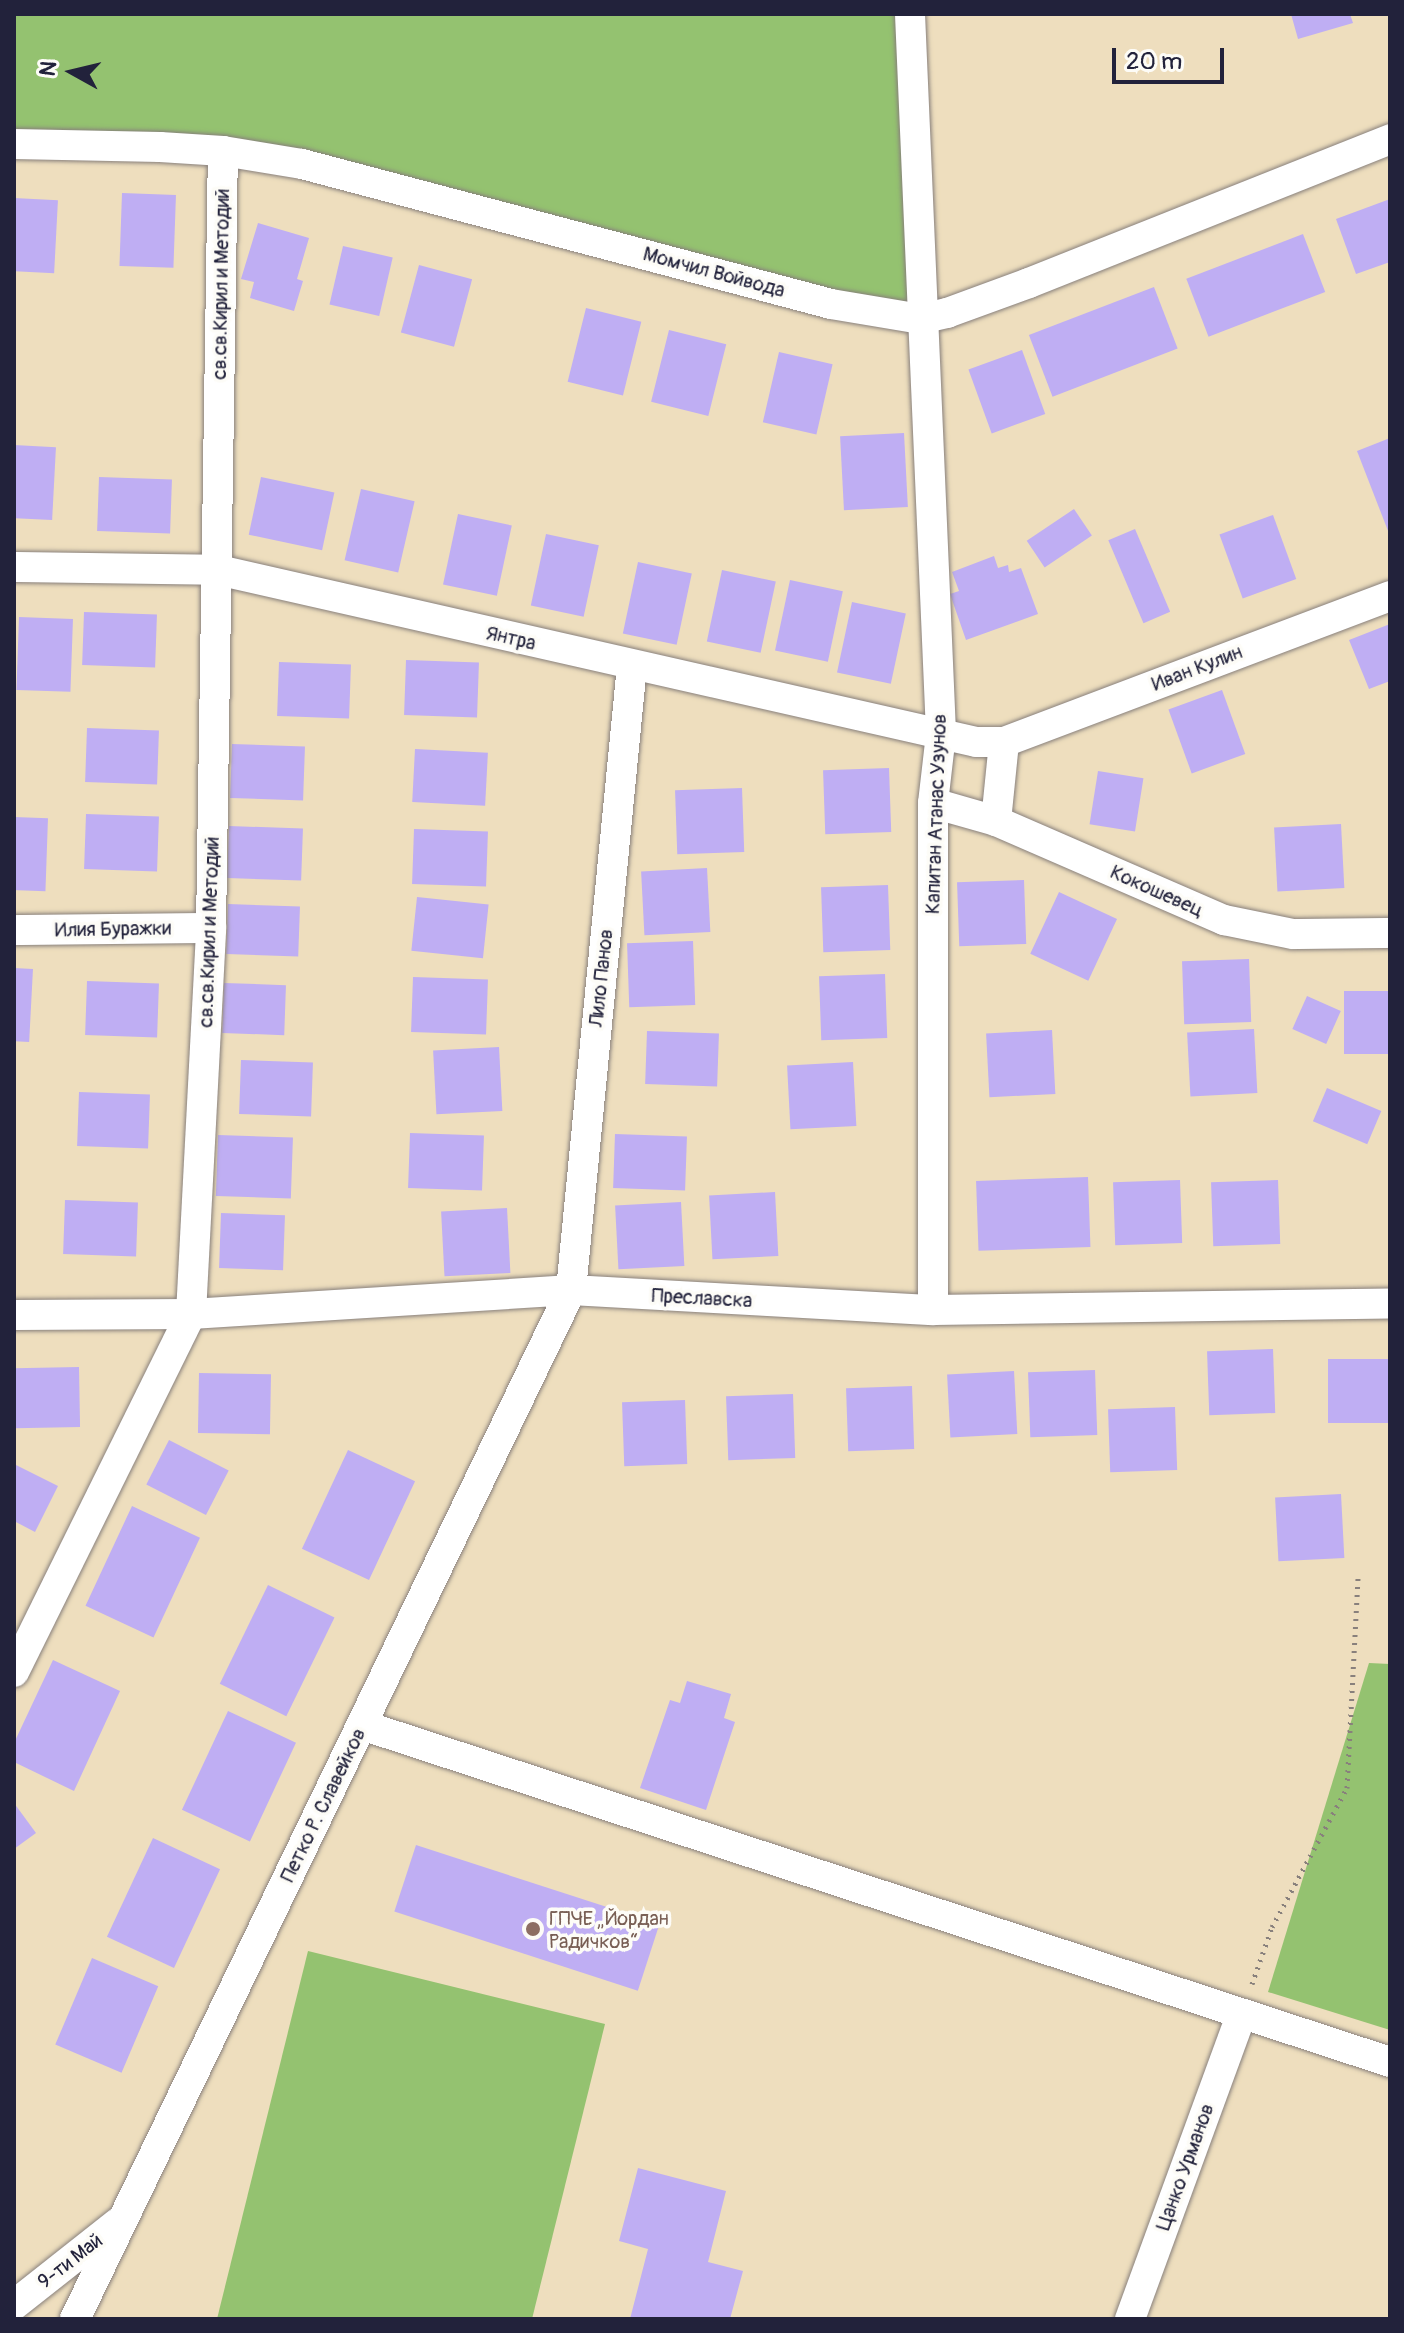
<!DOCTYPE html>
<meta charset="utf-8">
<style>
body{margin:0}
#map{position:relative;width:1404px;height:2333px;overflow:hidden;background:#eedebe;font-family:Pangolin,sans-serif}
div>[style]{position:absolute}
.green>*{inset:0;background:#94c270}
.building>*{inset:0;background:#bfaef3;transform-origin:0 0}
.path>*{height:5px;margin-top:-2.5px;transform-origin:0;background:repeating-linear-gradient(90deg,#88807c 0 2px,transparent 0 8px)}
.roads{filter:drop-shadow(0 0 2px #88807c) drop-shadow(0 0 2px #88807c)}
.minor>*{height:30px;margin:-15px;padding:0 15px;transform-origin:15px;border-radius:15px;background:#fff}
.dots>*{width:22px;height:22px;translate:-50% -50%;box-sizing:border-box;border:4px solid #fdfcf7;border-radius:50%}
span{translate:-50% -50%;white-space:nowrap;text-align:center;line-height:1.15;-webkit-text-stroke:7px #fdfcf7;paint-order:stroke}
.street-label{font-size:20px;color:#22223b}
.education-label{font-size:20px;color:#785e54}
.left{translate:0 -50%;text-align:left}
.frame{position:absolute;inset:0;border:16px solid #22223b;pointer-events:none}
.north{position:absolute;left:32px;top:32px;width:80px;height:80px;-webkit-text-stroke:6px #fdfcf7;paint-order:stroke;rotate:278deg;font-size:22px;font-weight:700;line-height:32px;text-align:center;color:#22223b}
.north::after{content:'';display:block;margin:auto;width:28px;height:36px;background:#22223b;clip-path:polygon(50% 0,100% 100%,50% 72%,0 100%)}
.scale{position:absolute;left:1112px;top:48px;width:112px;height:36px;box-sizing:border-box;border:4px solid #22223b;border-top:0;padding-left:10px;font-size:24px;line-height:28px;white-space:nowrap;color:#22223b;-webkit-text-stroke:6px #fdfcf7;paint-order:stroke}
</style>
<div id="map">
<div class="green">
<div style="clip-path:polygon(14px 14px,910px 14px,921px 319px,302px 164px,14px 144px)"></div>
<div style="clip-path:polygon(1369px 1663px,1390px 1664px,1390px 2030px,1268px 1992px)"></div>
<div style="clip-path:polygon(308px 1951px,605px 2024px,532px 2319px,217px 2319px)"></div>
</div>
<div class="building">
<div style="clip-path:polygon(1291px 14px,1350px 14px,1353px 23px,1298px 39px)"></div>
<div style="left:122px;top:193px;width:54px;height:73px;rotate:2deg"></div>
<div style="left:14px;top:198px;width:44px;height:73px;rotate:3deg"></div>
<div style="clip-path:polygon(1390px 199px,1390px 262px,1356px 274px,1336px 219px)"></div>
<div style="clip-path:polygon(258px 223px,309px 238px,297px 279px,303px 281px,294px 311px,250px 298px,254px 282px,241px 279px)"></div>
<div style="left:1303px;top:234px;width:62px;height:125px;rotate:69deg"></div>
<div style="left:343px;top:246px;width:51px;height:60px;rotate:13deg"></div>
<div style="left:419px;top:265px;width:55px;height:70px;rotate:15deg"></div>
<div style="left:1154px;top:287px;width:66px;height:134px;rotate:69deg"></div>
<div style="left:586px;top:308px;width:57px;height:76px;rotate:14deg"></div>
<div style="left:669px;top:330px;width:59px;height:74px;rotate:14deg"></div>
<div style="left:1022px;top:350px;width:68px;height:57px;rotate:70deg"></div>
<div style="left:779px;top:352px;width:55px;height:72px;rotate:13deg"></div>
<div style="left:904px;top:433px;width:74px;height:64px;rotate:87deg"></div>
<div style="clip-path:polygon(1390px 438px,1390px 536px,1357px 451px)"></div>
<div style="left:14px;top:445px;width:42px;height:73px;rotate:3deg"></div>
<div style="left:99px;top:477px;width:73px;height:54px;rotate:2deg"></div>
<div style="left:261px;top:477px;width:75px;height:59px;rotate:12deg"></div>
<div style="left:361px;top:489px;width:55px;height:73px;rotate:13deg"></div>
<div style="left:1074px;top:509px;width:32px;height:57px;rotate:56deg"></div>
<div style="left:458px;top:514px;width:55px;height:72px;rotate:12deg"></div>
<div style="left:1273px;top:515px;width:68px;height:57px;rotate:70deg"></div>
<div style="left:1135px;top:529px;width:90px;height:29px;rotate:67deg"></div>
<div style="left:546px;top:534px;width:54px;height:73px;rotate:12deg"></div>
<div style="clip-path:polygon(994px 556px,998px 568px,1008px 565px,1009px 572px,1021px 568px,1038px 614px,966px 640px,950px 594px,959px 591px,952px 572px)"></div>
<div style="left:638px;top:562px;width:55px;height:73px;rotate:12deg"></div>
<div style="left:722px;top:570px;width:55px;height:73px;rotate:12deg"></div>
<div style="left:790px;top:580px;width:54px;height:72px;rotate:12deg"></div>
<div style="left:852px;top:602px;width:55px;height:72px;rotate:12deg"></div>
<div style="left:84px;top:612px;width:73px;height:53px;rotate:2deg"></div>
<div style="left:19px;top:617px;width:54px;height:73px;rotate:2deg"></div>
<div style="clip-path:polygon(1390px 624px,1390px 681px,1369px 689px,1349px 640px)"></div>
<div style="left:406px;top:660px;width:73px;height:55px;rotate:2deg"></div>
<div style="left:279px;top:662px;width:72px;height:54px;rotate:2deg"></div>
<div style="left:1222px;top:690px;width:68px;height:57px;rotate:70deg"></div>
<div style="left:87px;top:728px;width:72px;height:54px;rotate:2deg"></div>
<div style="left:232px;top:744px;width:73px;height:54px;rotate:2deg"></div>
<div style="left:415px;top:749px;width:73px;height:53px;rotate:3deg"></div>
<div style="left:889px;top:768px;width:64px;height:66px;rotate:88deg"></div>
<div style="left:1098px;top:771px;width:46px;height:54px;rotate:9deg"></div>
<div style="left:742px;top:788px;width:64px;height:67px;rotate:88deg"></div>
<div style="left:86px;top:814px;width:73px;height:55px;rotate:2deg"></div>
<div style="left:14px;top:817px;width:34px;height:73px;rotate:2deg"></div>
<div style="left:1341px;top:824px;width:64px;height:67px;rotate:87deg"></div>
<div style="left:229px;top:826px;width:74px;height:52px;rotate:2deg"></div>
<div style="left:414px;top:829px;width:74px;height:55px;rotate:2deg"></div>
<div style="left:707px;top:868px;width:64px;height:66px;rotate:87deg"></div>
<div style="left:1024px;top:880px;width:64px;height:67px;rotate:88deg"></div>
<div style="left:888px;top:885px;width:65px;height:67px;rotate:88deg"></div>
<div style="left:1059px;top:892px;width:64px;height:68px;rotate:25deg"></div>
<div style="left:417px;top:897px;width:72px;height:54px;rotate:6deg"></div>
<div style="left:228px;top:904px;width:72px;height:50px;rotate:2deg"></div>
<div style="left:693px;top:941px;width:64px;height:66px;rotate:88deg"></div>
<div style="left:1249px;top:959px;width:63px;height:67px;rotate:88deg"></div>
<div style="left:14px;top:968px;width:19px;height:73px;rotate:3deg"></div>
<div style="left:885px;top:974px;width:64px;height:66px;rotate:88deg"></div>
<div style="left:413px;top:977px;width:75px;height:55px;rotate:2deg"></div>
<div style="left:87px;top:981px;width:72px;height:54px;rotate:2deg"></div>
<div style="left:224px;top:983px;width:62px;height:50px;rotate:2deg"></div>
<div style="left:1390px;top:991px;width:63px;height:46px;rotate:90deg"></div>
<div style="left:1307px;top:996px;width:37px;height:36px;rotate:24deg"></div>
<div style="left:1254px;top:1029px;width:64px;height:67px;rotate:87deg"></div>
<div style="left:1052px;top:1030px;width:64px;height:66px;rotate:87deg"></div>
<div style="left:647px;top:1031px;width:72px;height:53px;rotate:2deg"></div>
<div style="left:499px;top:1047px;width:64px;height:66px;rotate:87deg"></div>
<div style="left:241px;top:1060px;width:72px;height:54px;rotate:2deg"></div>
<div style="left:853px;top:1062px;width:64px;height:66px;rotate:87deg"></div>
<div style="left:1327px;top:1088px;width:59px;height:36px;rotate:23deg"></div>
<div style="left:79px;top:1092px;width:71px;height:54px;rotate:2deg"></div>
<div style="left:410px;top:1133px;width:74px;height:55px;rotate:2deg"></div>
<div style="left:615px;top:1134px;width:72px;height:54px;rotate:2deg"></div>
<div style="left:218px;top:1135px;width:75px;height:61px;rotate:2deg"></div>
<div style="left:1088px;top:1177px;width:70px;height:112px;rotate:88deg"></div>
<div style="left:1180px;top:1180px;width:63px;height:67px;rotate:88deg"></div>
<div style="left:1278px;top:1180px;width:64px;height:67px;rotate:88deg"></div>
<div style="left:775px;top:1192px;width:64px;height:66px;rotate:87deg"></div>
<div style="left:65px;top:1200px;width:73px;height:54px;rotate:2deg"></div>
<div style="left:681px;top:1202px;width:64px;height:66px;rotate:87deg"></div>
<div style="left:507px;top:1208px;width:65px;height:66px;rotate:87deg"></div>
<div style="left:221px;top:1213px;width:64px;height:55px;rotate:2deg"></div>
<div style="left:1273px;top:1349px;width:64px;height:66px;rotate:88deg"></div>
<div style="left:1390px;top:1359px;width:64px;height:62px;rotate:90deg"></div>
<div style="left:79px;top:1367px;width:60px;height:65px;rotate:89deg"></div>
<div style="left:1095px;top:1370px;width:65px;height:67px;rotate:88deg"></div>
<div style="left:1014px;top:1371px;width:63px;height:67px;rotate:87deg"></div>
<div style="left:199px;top:1373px;width:72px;height:60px;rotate:1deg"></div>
<div style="left:912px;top:1386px;width:63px;height:66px;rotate:88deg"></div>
<div style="left:793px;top:1394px;width:64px;height:67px;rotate:88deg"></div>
<div style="left:685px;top:1400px;width:64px;height:63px;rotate:88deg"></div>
<div style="left:1175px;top:1407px;width:63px;height:67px;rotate:88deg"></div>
<div style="left:169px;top:1440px;width:67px;height:50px;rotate:27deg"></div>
<div style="left:348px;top:1450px;width:74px;height:109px;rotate:25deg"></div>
<div style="clip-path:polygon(14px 1464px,58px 1486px,35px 1532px,14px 1521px)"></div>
<div style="left:1341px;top:1494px;width:64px;height:66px;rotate:87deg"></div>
<div style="left:132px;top:1506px;width:75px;height:110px;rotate:25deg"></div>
<div style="left:268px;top:1585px;width:74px;height:110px;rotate:26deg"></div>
<div style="clip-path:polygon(53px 1660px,120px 1691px,74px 1791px,14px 1762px,14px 1743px)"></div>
<div style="clip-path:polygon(687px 1681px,731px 1694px,724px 1718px,735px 1722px,706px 1810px,640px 1788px,670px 1700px,680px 1703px)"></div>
<div style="left:228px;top:1711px;width:75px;height:109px;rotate:25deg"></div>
<div style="clip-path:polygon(14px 1803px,36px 1833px,14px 1849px)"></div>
<div style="left:153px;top:1838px;width:74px;height:109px;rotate:25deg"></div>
<div style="left:416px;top:1845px;width:256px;height:70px;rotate:18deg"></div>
<div style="left:92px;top:1958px;width:72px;height:94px;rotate:23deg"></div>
<div style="clip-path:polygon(638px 2168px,726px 2191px,708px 2262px,743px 2271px,730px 2319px,630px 2319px,648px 2249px,619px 2241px)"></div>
</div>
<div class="path">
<div style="left:1252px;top:1984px;width:60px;rotate:-70.7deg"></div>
<div style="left:1272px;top:1927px;width:158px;rotate:-61.7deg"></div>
<div style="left:1347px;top:1788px;width:211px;rotate:-87deg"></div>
</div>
<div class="roads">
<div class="minor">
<div style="left:910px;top:14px;width:721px;rotate:87.53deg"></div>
<div style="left:941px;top:734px;width:69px;rotate:96.6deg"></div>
<div style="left:933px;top:803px;width:507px;rotate:90deg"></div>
<div style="left:14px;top:144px;width:146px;rotate:1.2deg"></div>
<div style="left:160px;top:147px;width:63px;rotate:3.6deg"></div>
<div style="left:223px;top:151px;width:80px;rotate:9.3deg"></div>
<div style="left:302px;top:164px;width:547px;rotate:14.82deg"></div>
<div style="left:831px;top:304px;width:91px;rotate:9.5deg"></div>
<div style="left:921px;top:319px;width:27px;rotate:-13deg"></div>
<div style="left:947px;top:313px;width:87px;rotate:-20.1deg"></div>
<div style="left:1029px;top:283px;width:389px;rotate:-21.7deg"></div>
<div style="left:14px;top:567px;width:204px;rotate:0.8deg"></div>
<div style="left:218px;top:570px;width:777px;rotate:12.78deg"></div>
<div style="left:976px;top:742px;width:28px"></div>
<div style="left:1004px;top:742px;width:413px;rotate:-20.7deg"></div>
<div style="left:933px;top:803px;width:66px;rotate:15.9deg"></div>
<div style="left:996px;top:821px;width:249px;rotate:23.5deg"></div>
<div style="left:1224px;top:920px;width:70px;rotate:11.5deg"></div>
<div style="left:1293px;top:934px;width:97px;rotate:-0.6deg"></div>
<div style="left:996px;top:821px;width:79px;rotate:-84.2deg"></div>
<div style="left:14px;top:930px;width:197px;rotate:-0.6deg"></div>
<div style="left:14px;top:1315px;width:177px;rotate:-0.3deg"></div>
<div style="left:191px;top:1314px;width:381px;rotate:-3.6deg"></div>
<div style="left:571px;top:1290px;width:363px;rotate:3.2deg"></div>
<div style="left:933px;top:1310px;width:457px;rotate:-0.8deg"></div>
<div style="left:14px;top:1672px;width:399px;rotate:-63.7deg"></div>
<div style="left:191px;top:1314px;width:387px;rotate:-87deg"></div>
<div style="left:211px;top:928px;width:777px;rotate:-89.12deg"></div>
<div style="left:362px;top:1725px;width:1082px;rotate:18.15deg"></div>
<div style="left:14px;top:2305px;width:132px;rotate:-38.3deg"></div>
<div style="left:75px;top:2319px;width:1142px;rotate:-64.26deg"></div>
<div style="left:571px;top:1290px;width:627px;rotate:-84.42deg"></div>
<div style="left:1130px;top:2319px;width:324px;rotate:-69.9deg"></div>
</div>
</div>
<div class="dots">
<div style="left:533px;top:1929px;background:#8d6e63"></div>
</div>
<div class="street-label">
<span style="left:714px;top:272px;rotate:15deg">Момчил Войвода</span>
<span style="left:221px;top:284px;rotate:-89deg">св.св.Кирил и Методий</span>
<span style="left:511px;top:638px;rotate:13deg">Янтра</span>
<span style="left:1197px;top:668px;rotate:-21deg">Иван Кулин</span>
<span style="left:936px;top:814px;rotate:-88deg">Капитан Атанас Узунов</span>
<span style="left:1157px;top:891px;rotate:24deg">Кокошевец</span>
<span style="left:113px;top:929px;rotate:-1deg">Илия Буражки</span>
<span style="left:209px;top:932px;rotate:-88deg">св.св.Кирил и Методий</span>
<span style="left:601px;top:978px;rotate:-84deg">Лило Панов</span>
<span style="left:702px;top:1298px;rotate:3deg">Преславска</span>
<span style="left:323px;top:1805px;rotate:-64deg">Петко Р. Славейков</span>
<span style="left:1185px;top:2167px;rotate:-70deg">Цанко Урманов</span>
<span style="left:70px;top:2261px;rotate:-38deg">9-ти Май</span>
</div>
<div class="education-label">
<span class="left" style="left:549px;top:1930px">ГПЧЕ „Йордан<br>Радичков“</span>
</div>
<div class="frame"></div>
<div class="north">N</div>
<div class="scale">20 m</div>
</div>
